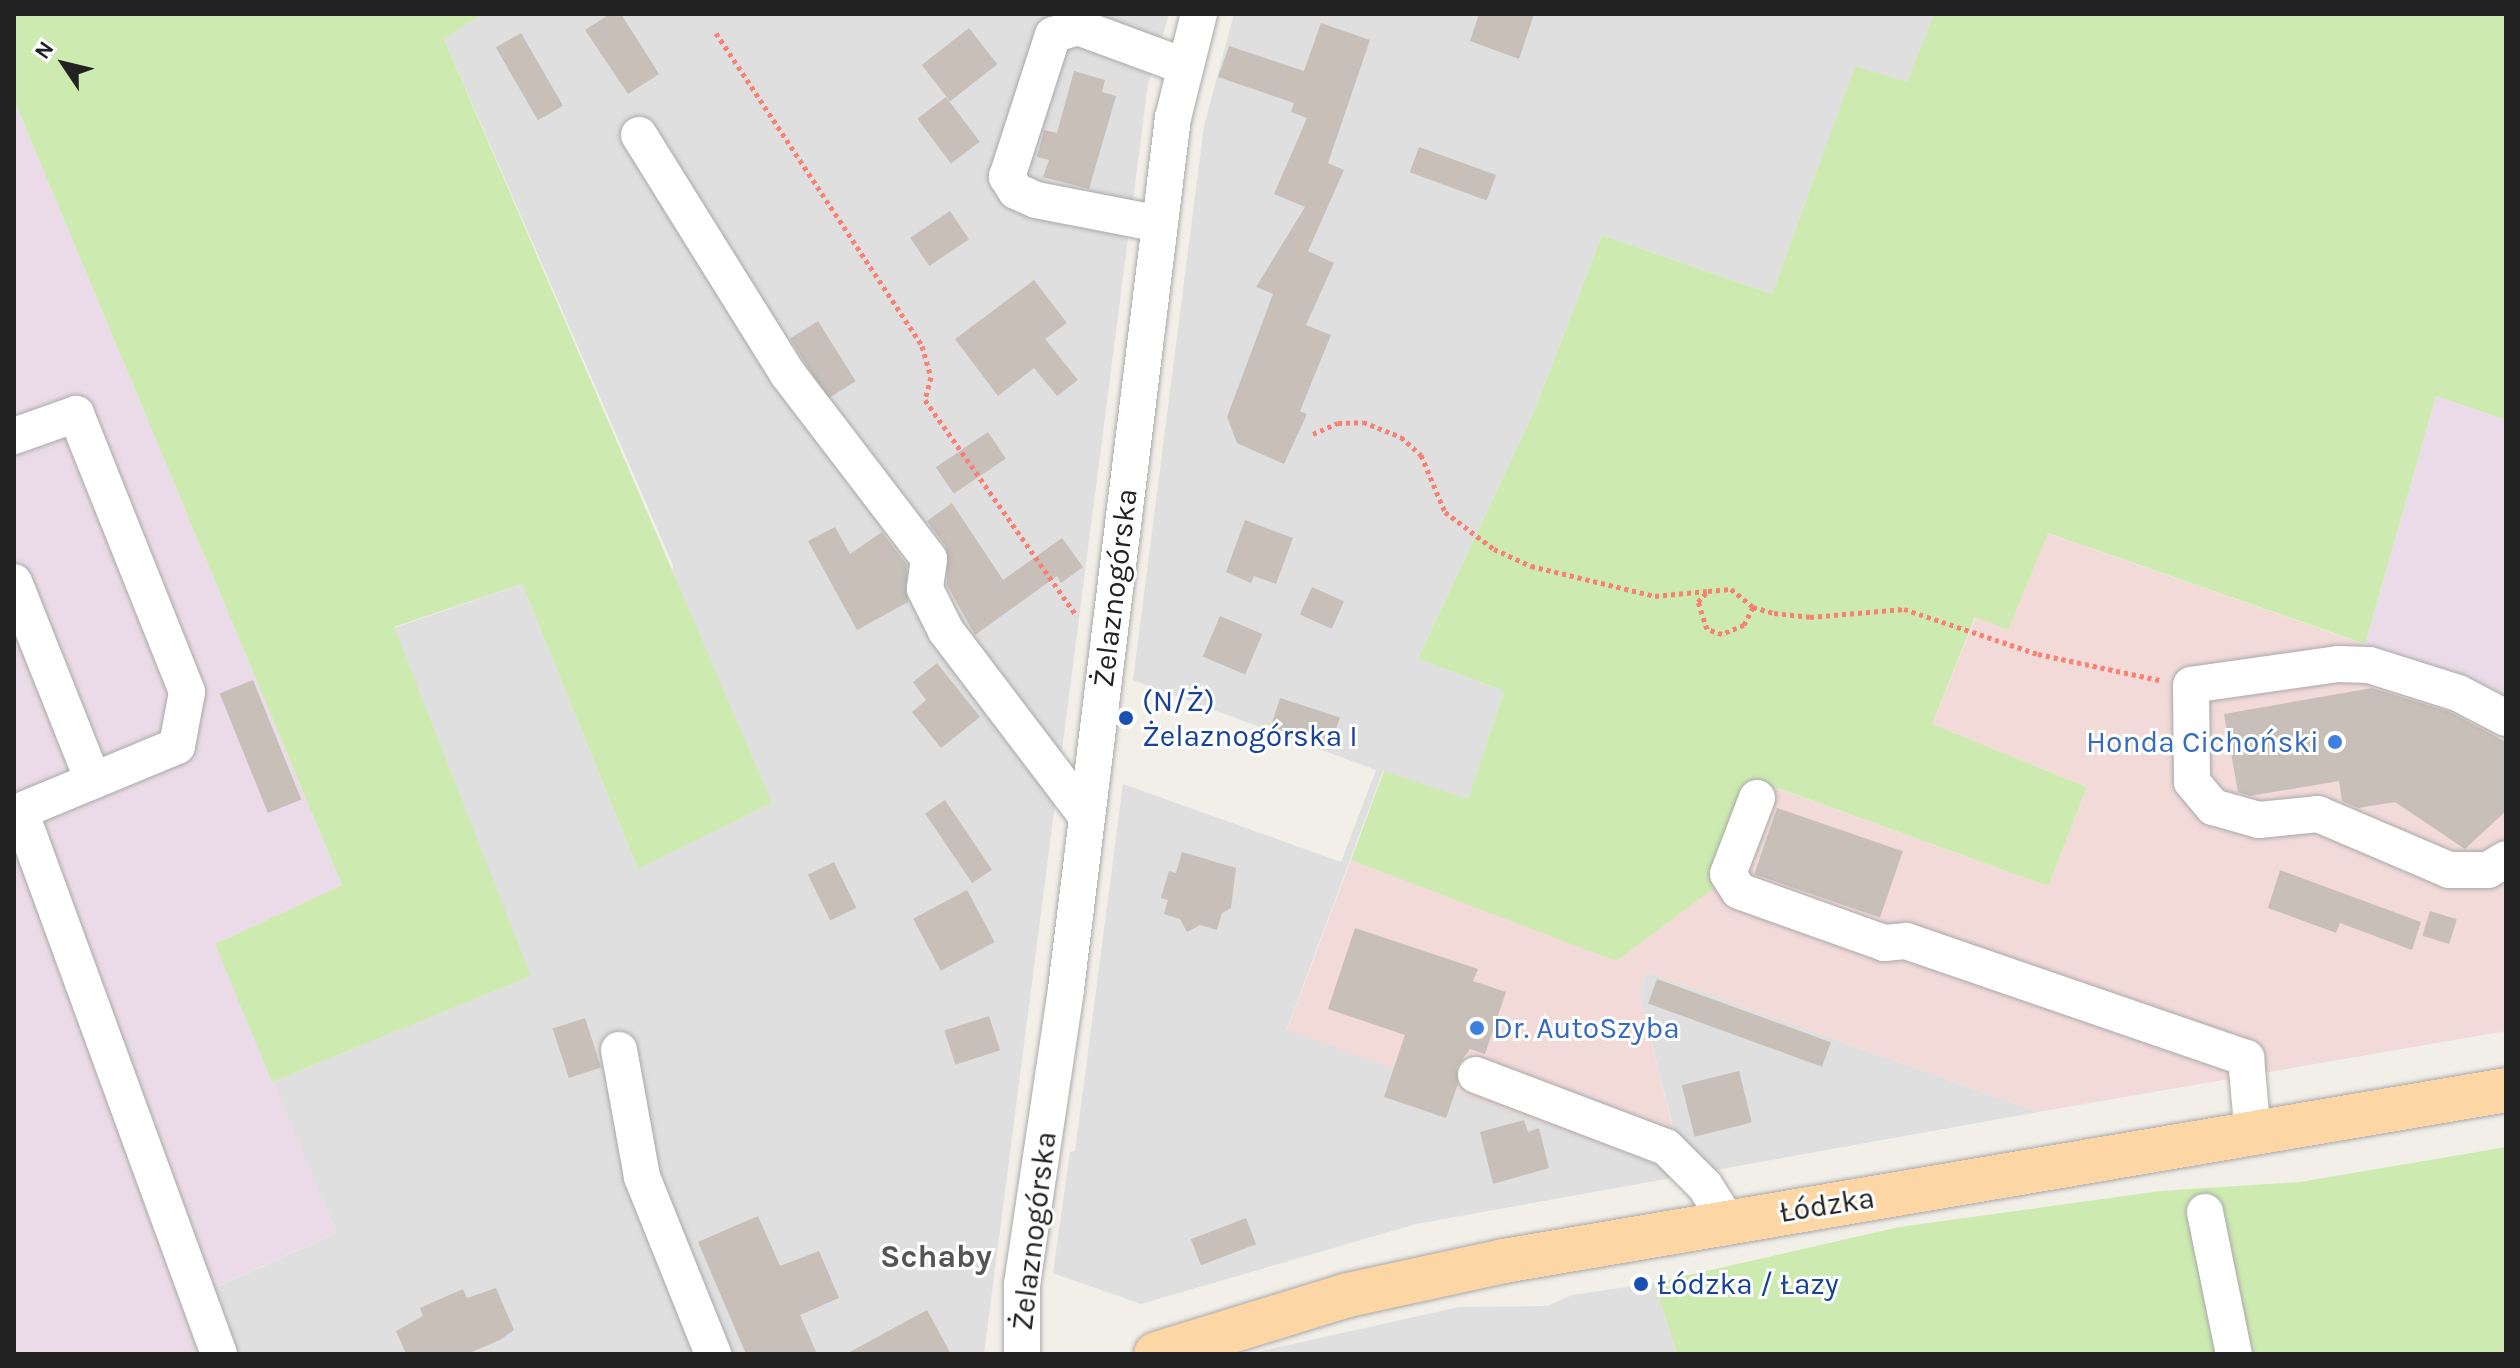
<!DOCTYPE html>
<meta charset="utf-8">
<style>
body{margin:0}
#map{position:relative;width:2520px;height:1368px;overflow:hidden;background:#f2efe9;font-family:Karla,sans-serif}
div>[style]{position:absolute}
.residential>*{inset:0;background:#e0dfdf}
.commercial>*{inset:0;background:#f2dad9}
.industrial>*{inset:0;background:#ebdbe8}
.grass>*{inset:0;background:#cdebb0}
.building>*{inset:0;background:#c7bfb8;transform-origin:0 0}
.path>*{height:5px;margin-top:-2.5px;transform-origin:0;background:repeating-linear-gradient(90deg,#fa8072 0 4px,transparent 0 8px)}
.roads{filter:drop-shadow(0 0 2px #a9a9a9) drop-shadow(0 0 2px #a9a9a9)}
.minor>*{height:36px;margin:-18px;padding:0 18px;transform-origin:18px;border-radius:18px;background:#fff}
.major>*{height:44px;margin:-22px;padding:0 22px;transform-origin:22px;border-radius:22px;background:#fcd6a4}
.dots>*{width:22px;height:22px;translate:-50% -50%;box-sizing:border-box;border:4px solid #fff;border-radius:50%}
span{translate:-50% -50%;white-space:nowrap;text-align:center;line-height:1.15;-webkit-text-stroke:6px #fff;paint-order:stroke}
.street-label{font-size:30px;color:#222}
.transit-label{font-size:30px;color:#164399}
.left{translate:0 -50%;text-align:left}
.shop-label{font-size:30px;color:#366cbe}
.right{translate:-100% -50%;text-align:right}
.neighbourhood-label{font-size:32px;color:#555;font-weight:700}
.frame{position:absolute;inset:0;border:16px solid #222;pointer-events:none}
.north{position:absolute;left:24px;top:24px;width:80px;height:80px;-webkit-text-stroke:6px #fff;paint-order:stroke;rotate:305deg;font-size:22px;font-weight:700;line-height:32px;text-align:center;color:#222}
.north::after{content:'';display:block;margin:auto;width:28px;height:36px;background:#222;clip-path:polygon(50% 0,100% 100%,50% 72%,0 100%)}
</style>
<div id="map">
<div class="residential">
<div style="clip-path:polygon(483px 14px,1169px 14px,1148px 84px,984px 1354px,219px 1354px,194px 1297px,337px 1233px,272px 1082px,530px 976px,394px 628px,522px 584px,638px 869px,673px 565px,444px 39px)"></div>
<div style="clip-path:polygon(1234px 14px,1934px 14px,1907px 83px,1855px 67px,1772px 294px,1602px 235px,1535px 409px,1418px 659px,1504px 691px,1468px 800px,1383px 771px,1287px 1029px,1684px 1172px,1639px 992px,1647px 972px,2038px 1112px,1416px 1224px,1141px 1304px,1053px 1273px,1070px 1152px,1075px 1151px,1123px 784px,1341px 862px,1376px 770px,1133px 680px,1204px 126px)"></div>
<div style="clip-path:polygon(1654px 1283px,1677px 1354px,1248px 1354px,1459px 1307px,1547px 1306px,1572px 1295px)"></div>
</div>
<div class="commercial">
<div style="clip-path:polygon(2047px 533px,2506px 694px,2506px 1031px,2038px 1112px,1647px 972px,1639px 992px,1684px 1174px,1287px 1030px,1351px 860px,1616px 960px,1754px 780px,2048px 886px,2087px 787px,1932px 724px,1976px 617px,2008px 629px)"></div>
</div>
<div class="industrial">
<div style="clip-path:polygon(14px 100px,342px 885px,215px 944px,337px 1233px,195px 1296px,219px 1354px,14px 1354px)"></div>
<div style="clip-path:polygon(2436px 396px,2506px 420px,2506px 694px,2365px 644px)"></div>
</div>
<div class="grass">
<div style="clip-path:polygon(14px 14px,483px 14px,444px 39px,772px 803px,638px 869px,522px 584px,394px 627px,531px 976px,272px 1082px,215px 944px,342px 885px,14px 100px)"></div>
<div style="clip-path:polygon(1934px 14px,2506px 14px,2506px 420px,2436px 396px,2365px 644px,2048px 533px,2008px 630px,1975px 617px,1932px 724px,2087px 787px,2048px 886px,1755px 780px,1713px 889px,1616px 961px,1351px 860px,1384px 771px,1468px 799px,1504px 691px,1418px 659px,1535px 409px,1602px 235px,1772px 294px,1855px 66px,1907px 82px)"></div>
<div style="clip-path:polygon(2506px 1147px,2506px 1354px,1677px 1354px,1654px 1283px,1899px 1227px,2160px 1191px,2300px 1182px)"></div>
</div>
<div class="building">
<div style="clip-path:polygon(610px 14px,621px 14px,659px 74px,628px 94px,585px 30px)"></div>
<div style="clip-path:polygon(1479px 14px,1534px 14px,1519px 59px,1470px 41px)"></div>
<div style="clip-path:polygon(1321px 23px,1370px 40px,1328px 163px,1344px 170px,1308px 251px,1334px 263px,1306px 325px,1331px 335px,1300px 411px,1307px 414px,1284px 464px,1237px 443px,1227px 417px,1273px 294px,1256px 287px,1305px 207px,1274px 194px,1307px 118px,1291px 112px,1294px 103px,1218px 77px,1229px 46px,1304px 71px)"></div>
<div style="left:969px;top:28px;width:46px;height:60px;rotate:52deg"></div>
<div style="left:521px;top:33px;width:84px;height:29px;rotate:60deg"></div>
<div style="clip-path:polygon(1074px 71px,1105px 80px,1102px 92px,1116px 96px,1089px 189px,1043px 177px,1049px 160px,1037px 157px,1044px 130px,1057px 133px)"></div>
<div style="left:946px;top:97px;width:56px;height:36px;rotate:53deg"></div>
<div style="left:1419px;top:147px;width:82px;height:27px;rotate:20deg"></div>
<div style="left:950px;top:211px;width:34px;height:48px;rotate:56deg"></div>
<div style="clip-path:polygon(1034px 280px,1067px 323px,1045px 339px,1078px 380px,1057px 396px,1034px 368px,998px 396px,955px 339px)"></div>
<div style="left:818px;top:321px;width:71px;height:33px;rotate:58deg"></div>
<div style="left:988px;top:432px;width:32px;height:63px;rotate:56deg"></div>
<div style="clip-path:polygon(952px 503px,1003px 580px,1062px 538px,1083px 567px,1061px 583px,1057px 576px,975px 635px,947px 585px,946px 547px,927px 521px)"></div>
<div style="clip-path:polygon(1245px 520px,1293px 538px,1276px 584px,1254px 576px,1251px 583px,1226px 572px)"></div>
<div style="clip-path:polygon(835px 527px,850px 554px,882px 532px,907px 565px,908px 602px,857px 630px,808px 541px)"></div>
<div style="left:1312px;top:587px;width:35px;height:30px;rotate:24deg"></div>
<div style="left:1220px;top:616px;width:46px;height:44px;rotate:23deg"></div>
<div style="clip-path:polygon(937px 663px,980px 717px,941px 748px,912px 712px,926px 700px,913px 682px)"></div>
<div style="left:253px;top:680px;width:129px;height:36px;rotate:68deg"></div>
<div style="clip-path:polygon(2372px 688px,2450px 712px,2506px 742px,2506px 811px,2465px 849px,2395px 802px,2358px 808px,2342px 801px,2339px 781px,2250px 796px,2238px 792px,2224px 714px)"></div>
<div style="left:1280px;top:698px;width:63px;height:34px;rotate:18deg"></div>
<div style="left:945px;top:800px;width:84px;height:24px;rotate:56deg"></div>
<div style="left:1777px;top:808px;width:133px;height:70px;rotate:19deg"></div>
<div style="clip-path:polygon(1182px 852px,1236px 868px,1231px 908px,1222px 913px,1217px 930px,1200px 925px,1187px 932px,1180px 919px,1164px 914px,1168px 900px,1161px 898px,1169px 871px,1176px 873px)"></div>
<div style="left:834px;top:862px;width:51px;height:29px;rotate:64deg"></div>
<div style="clip-path:polygon(2280px 870px,2421px 922px,2412px 950px,2340px 923px,2336px 933px,2268px 908px)"></div>
<div style="left:967px;top:890px;width:59px;height:61px;rotate:62deg"></div>
<div style="left:2430px;top:911px;width:28px;height:26px;rotate:17deg"></div>
<div style="clip-path:polygon(1355px 928px,1478px 969px,1473px 981px,1506px 992px,1485px 1054px,1470px 1049px,1457px 1067px,1458px 1084px,1446px 1118px,1384px 1097px,1405px 1035px,1328px 1009px)"></div>
<div style="left:1657px;top:979px;width:185px;height:26px;rotate:20deg"></div>
<div style="left:989px;top:1016px;width:36px;height:47px;rotate:72deg"></div>
<div style="left:585px;top:1018px;width:52px;height:34px;rotate:72deg"></div>
<div style="left:1739px;top:1071px;width:53px;height:59px;rotate:76deg"></div>
<div style="clip-path:polygon(1524px 1120px,1528px 1132px,1539px 1128px,1549px 1168px,1493px 1184px,1480px 1132px)"></div>
<div style="clip-path:polygon(758px 1216px,780px 1266px,819px 1251px,839px 1298px,800px 1315px,817px 1354px,746px 1354px,698px 1242px)"></div>
<div style="left:1246px;top:1218px;width:28px;height:59px;rotate:69deg"></div>
<div style="clip-path:polygon(496px 1288px,514px 1330px,500px 1340px,467px 1354px,406px 1354px,396px 1331px,423px 1316px,420px 1308px,463px 1289px,467px 1298px)"></div>
<div style="clip-path:polygon(927px 1310px,951px 1354px,846px 1354px)"></div>
</div>
<div class="path">
<div style="left:716px;top:33px;width:375px;rotate:56.6deg"></div>
<div style="left:922px;top:346px;width:32px;rotate:74deg"></div>
<div style="left:931px;top:377px;width:24px;rotate:105deg"></div>
<div style="left:925px;top:400px;width:264px;rotate:54.9deg"></div>
<div style="left:1313px;top:434px;width:27px;rotate:-24deg"></div>
<div style="left:1338px;top:423px;width:25px;rotate:-2deg"></div>
<div style="left:1363px;top:422px;width:41px;rotate:21.5deg"></div>
<div style="left:1401px;top:437px;width:27px;rotate:42deg"></div>
<div style="left:1421px;top:455px;width:62px;rotate:67.2deg"></div>
<div style="left:1445px;top:512px;width:61px;rotate:37.1deg"></div>
<div style="left:1494px;top:549px;width:41px;rotate:24.7deg"></div>
<div style="left:1531px;top:566px;width:128px;rotate:13.6deg"></div>
<div style="left:1655px;top:596px;width:52px;rotate:-5.5deg"></div>
<div style="left:1753px;top:607px;width:20px;rotate:117deg"></div>
<div style="left:1744px;top:625px;width:24px;rotate:158deg"></div>
<div style="left:1722px;top:634px;width:16px;rotate:-162deg"></div>
<div style="left:1707px;top:629px;width:28px;rotate:-108deg"></div>
<div style="left:1698px;top:602px;width:15px;rotate:-48deg"></div>
<div style="left:1708px;top:591px;width:23px;rotate:-5deg"></div>
<div style="left:1731px;top:589px;width:28px;rotate:39deg"></div>
<div style="left:1753px;top:607px;width:22px;rotate:16deg"></div>
<div style="left:1774px;top:613px;width:36px;rotate:6deg"></div>
<div style="left:1810px;top:617px;width:94px;rotate:-4.9deg"></div>
<div style="left:1904px;top:609px;width:141px;rotate:18.6deg"></div>
<div style="left:2038px;top:654px;width:124px;rotate:12.1deg"></div>
</div>
<div class="roads">
<div class="minor">
<div style="left:639px;top:135px;width:280px;rotate:58.1deg"></div>
<div style="left:787px;top:373px;width:234px;rotate:52.6deg"></div>
<div style="left:929px;top:559px;width:30px;rotate:98deg"></div>
<div style="left:925px;top:589px;width:47px;rotate:63.4deg"></div>
<div style="left:946px;top:631px;width:233px;rotate:52.8deg"></div>
<div style="left:1160px;top:224px;width:126px;rotate:-169deg"></div>
<div style="left:1036px;top:200px;width:22px;rotate:-156deg"></div>
<div style="left:1016px;top:191px;width:17px;rotate:-123deg"></div>
<div style="left:1007px;top:177px;width:149px;rotate:-72.1deg"></div>
<div style="left:1053px;top:35px;width:26px;rotate:-18deg"></div>
<div style="left:1078px;top:27px;width:113px;rotate:20.2deg"></div>
<div style="left:14px;top:436px;width:66px;rotate:-19.5deg"></div>
<div style="left:76px;top:414px;width:299px;rotate:68.2deg"></div>
<div style="left:187px;top:692px;width:55px;rotate:100.5deg"></div>
<div style="left:177px;top:746px;width:170px;rotate:157.5deg"></div>
<div style="left:14px;top:582px;width:214px;rotate:68.3deg"></div>
<div style="left:2506px;top:718px;width:54px;rotate:-152.5deg"></div>
<div style="left:2458px;top:693px;width:93px;rotate:-162.5deg"></div>
<div style="left:2369px;top:665px;width:31px;rotate:-178deg"></div>
<div style="left:2338px;top:664px;width:148px;rotate:171.9deg"></div>
<div style="left:2191px;top:685px;width:97px;rotate:89.4deg"></div>
<div style="left:2192px;top:782px;width:33px;rotate:50deg"></div>
<div style="left:2213px;top:807px;width:48px;rotate:15.8deg"></div>
<div style="left:2259px;top:820px;width:59px;rotate:-5.8deg"></div>
<div style="left:2318px;top:814px;width:142px;rotate:23.1deg"></div>
<div style="left:2449px;top:870px;width:39px"></div>
<div style="left:2488px;top:870px;width:21px;rotate:-31deg"></div>
<div style="left:1757px;top:798px;width:81px;rotate:110.9deg"></div>
<div style="left:1728px;top:874px;width:20px;rotate:57deg"></div>
<div style="left:1739px;top:891px;width:154px;rotate:19.7deg"></div>
<div style="left:1884px;top:943px;width:22px;rotate:-5deg"></div>
<div style="left:1906px;top:941px;width:360px;rotate:19deg"></div>
<div style="left:2246px;top:1058px;width:79px;rotate:84.9deg"></div>
<div style="left:14px;top:813px;width:6px;rotate:-18deg"></div>
<div style="left:20px;top:811px;width:578px;rotate:69.87deg"></div>
<div style="left:619px;top:1050px;width:129px;rotate:79.7deg"></div>
<div style="left:642px;top:1177px;width:191px;rotate:68.1deg"></div>
<div style="left:1476px;top:1075px;width:203px;rotate:20.8deg"></div>
<div style="left:1666px;top:1147px;width:55px;rotate:45deg"></div>
<div style="left:1705px;top:1186px;width:41px;rotate:57.8deg"></div>
<div style="left:2205px;top:1212px;width:145px;rotate:78.5deg"></div>
<div style="left:1022px;top:1354px;width:70px;rotate:-90deg"></div>
<div style="left:1022px;top:1284px;width:298px;rotate:-81.5deg"></div>
<div style="left:1066px;top:989px;width:878px;rotate:-83deg"></div>
<div style="left:1173px;top:118px;width:107px;rotate:-76deg"></div>
</div>
<div class="major">
<div style="left:1156px;top:1354px;width:201px;rotate:-17.1deg"></div>
<div style="left:1348px;top:1295px;width:160px;rotate:-12.3deg"></div>
<div style="left:1504px;top:1261px;width:1016px;rotate:-9.68deg"></div>
</div>
</div>
<div class="dots">
<div style="left:1126px;top:718px;background:#1a4fb4"></div>
<div style="left:2335px;top:742px;background:#3f7fe0"></div>
<div style="left:1477px;top:1028px;background:#3f7fe0"></div>
<div style="left:1641px;top:1284px;background:#1a4fb4"></div>
</div>
<div class="street-label">
<span style="left:1115px;top:588px;rotate:-83deg">Żelaznogórska</span>
<span style="left:1827px;top:1205px;rotate:-9deg">Łódzka</span>
<span style="left:1034px;top:1231px;rotate:-83deg">Żelaznogórska</span>
</div>
<div class="transit-label">
<span class="left" style="left:1142px;top:718px">(N/Ż)<br>Żelaznogórska I</span>
<span class="left" style="left:1657px;top:1284px">Łódzka / Łazy</span>
</div>
<div class="shop-label">
<span class="right" style="left:2319px;top:742px">Honda Cichoński</span>
<span class="left" style="left:1493px;top:1028px">Dr. AutoSzyba</span>
</div>
<div class="neighbourhood-label">
<span style="left:936px;top:1257px">Schaby</span>
</div>
<div class="frame"></div>
<div class="north">N</div>
</div>
